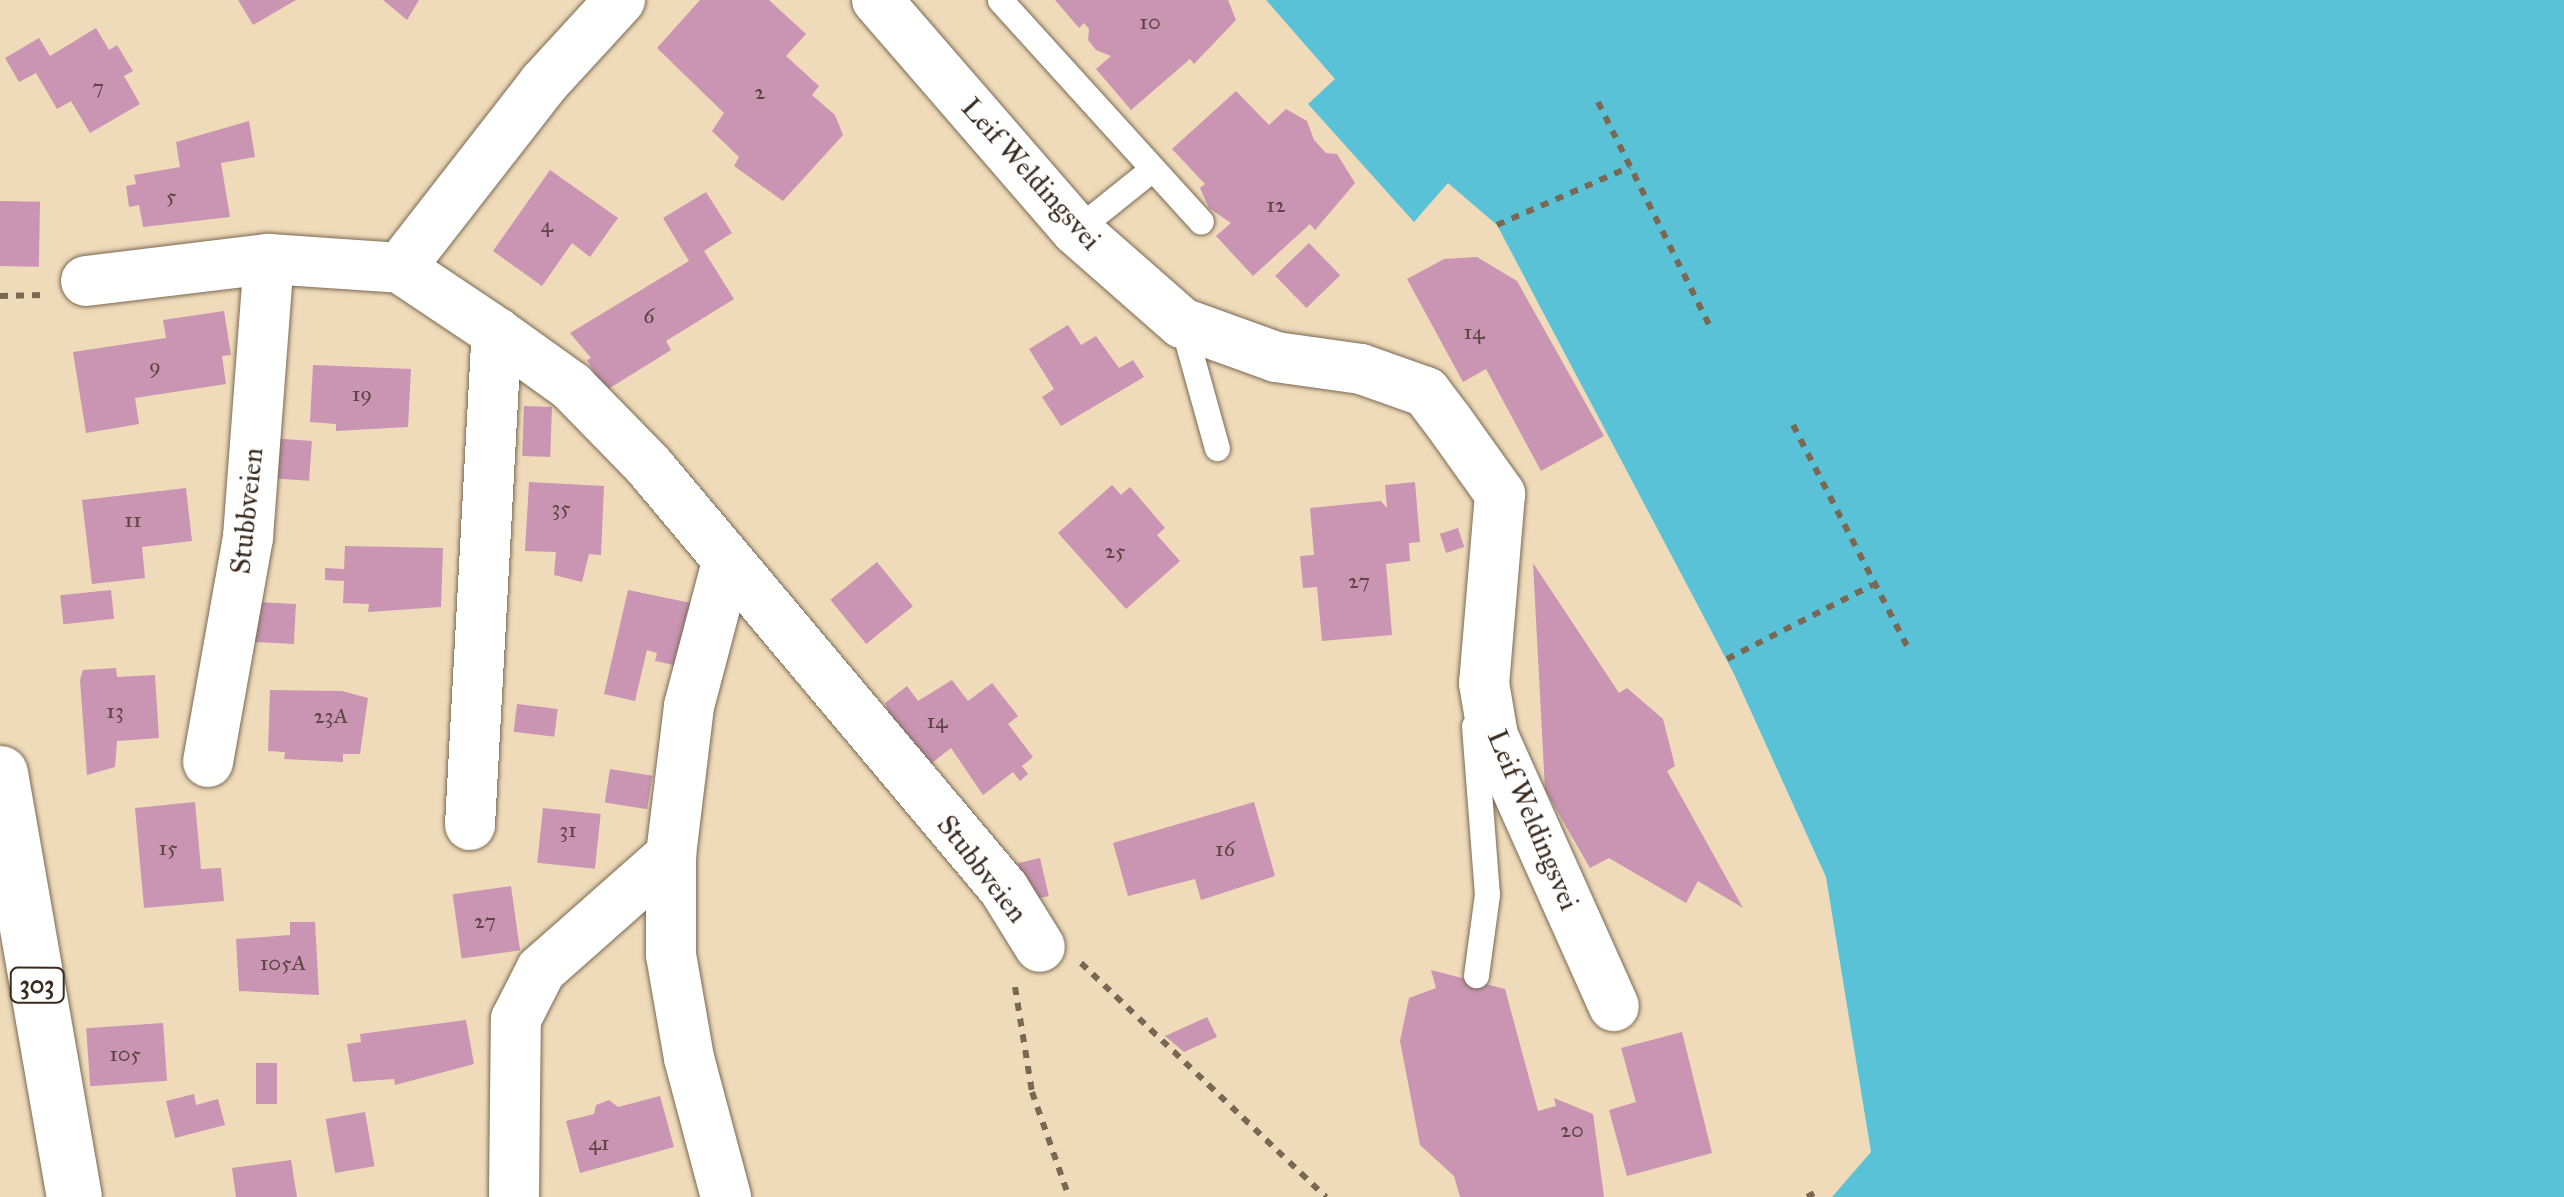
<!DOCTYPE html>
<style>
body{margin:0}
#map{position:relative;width:2564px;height:1197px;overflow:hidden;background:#efdbb9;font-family:"IM FELL Great Primer",serif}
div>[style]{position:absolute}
.water>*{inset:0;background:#5ac2d7}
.building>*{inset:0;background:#c995b2;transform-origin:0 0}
.path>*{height:6px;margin-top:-3px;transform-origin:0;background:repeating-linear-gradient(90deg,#7a6854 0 8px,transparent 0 16px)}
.roads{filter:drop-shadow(0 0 2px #7a6854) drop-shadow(0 0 2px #7a6854)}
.service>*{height:25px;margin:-12.5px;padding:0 12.5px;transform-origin:12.5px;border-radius:12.5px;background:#fff}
.minor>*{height:50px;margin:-25px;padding:0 25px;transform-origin:25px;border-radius:25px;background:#fff}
.primary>*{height:55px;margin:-27.5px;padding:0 27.5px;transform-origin:27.5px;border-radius:27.5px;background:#fff}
span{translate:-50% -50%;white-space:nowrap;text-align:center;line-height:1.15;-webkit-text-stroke:10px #fff;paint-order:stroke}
.number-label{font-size:22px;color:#5e4543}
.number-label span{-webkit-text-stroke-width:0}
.shield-label span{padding:2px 8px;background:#fff;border:2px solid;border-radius:8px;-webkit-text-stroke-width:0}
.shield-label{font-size:25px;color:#3b2a1e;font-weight:700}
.street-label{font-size:28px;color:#3b2a1e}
</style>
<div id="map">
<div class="water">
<div style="clip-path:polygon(1266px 0,2564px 0,2564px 1197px,1832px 1197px,1871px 1152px,1826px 877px,1734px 674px,1497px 225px,1448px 183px,1414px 222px,1308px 104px,1335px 79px)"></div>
</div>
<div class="building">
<div style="clip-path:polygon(238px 0,296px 0,253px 25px)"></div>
<div style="clip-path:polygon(383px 0,419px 0,407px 20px)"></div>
<div style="clip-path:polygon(700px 0,769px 0,806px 34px,786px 56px,819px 86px,812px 95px,835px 115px,843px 135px,783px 201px,734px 166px,739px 157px,712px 131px,724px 113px,657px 48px)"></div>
<div style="clip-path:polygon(1055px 0,1228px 0,1236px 20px,1194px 64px,1190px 59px,1131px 110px,1096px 69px,1111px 56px,1096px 50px,1088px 40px,1089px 29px,1084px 23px,1079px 28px)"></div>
<div style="clip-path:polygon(96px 28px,109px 50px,117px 45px,133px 71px,124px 76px,140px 104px,90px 133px,71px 101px,57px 109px,36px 73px,19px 82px,5px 58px,39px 38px,50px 56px)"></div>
<div style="clip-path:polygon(1236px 91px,1269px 125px,1286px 109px,1307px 121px,1314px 140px,1326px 153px,1337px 154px,1355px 183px,1315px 230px,1310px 224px,1253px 276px,1216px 236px,1231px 223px,1209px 208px,1200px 188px,1205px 184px,1172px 149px)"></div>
<div style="clip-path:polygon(249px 121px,255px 157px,221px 163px,230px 217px,143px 227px,139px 205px,129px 207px,126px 186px,136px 184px,134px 175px,180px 167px,176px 142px)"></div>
<div style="clip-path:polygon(550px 170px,618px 218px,590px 257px,572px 243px,542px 286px,493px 251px)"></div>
<div style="clip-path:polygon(706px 192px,732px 233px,704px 251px,734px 299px,666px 341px,671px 350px,605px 391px,587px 360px,591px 358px,570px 333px,689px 261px,663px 218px)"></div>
<div style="left:0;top:201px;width:40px;height:65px;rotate:1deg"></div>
<div style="left:1309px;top:243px;width:45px;height:47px;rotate:46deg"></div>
<div style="clip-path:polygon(1477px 257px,1517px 281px,1604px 436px,1541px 471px,1486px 369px,1463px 382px,1407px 279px,1444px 259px)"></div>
<div style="clip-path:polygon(224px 311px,231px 355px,222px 356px,226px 384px,135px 398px,139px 424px,86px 433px,73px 352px,166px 338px,163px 320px)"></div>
<div style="clip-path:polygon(1068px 325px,1081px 345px,1096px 336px,1119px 368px,1133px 360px,1144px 377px,1061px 426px,1042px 397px,1054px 389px,1029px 349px)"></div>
<div style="clip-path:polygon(313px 365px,411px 369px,408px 427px,336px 431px,336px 424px,310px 422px)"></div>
<div style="left:524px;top:406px;width:28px;height:50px;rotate:2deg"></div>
<div style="left:270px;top:438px;width:42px;height:40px;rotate:4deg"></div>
<div style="clip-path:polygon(529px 482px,604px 486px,601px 555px,589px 554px,582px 582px,554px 575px,556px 552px,525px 551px)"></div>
<div style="clip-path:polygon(1415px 482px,1420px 542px,1409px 543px,1410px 561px,1386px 564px,1392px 635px,1322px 641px,1317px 587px,1303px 588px,1300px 556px,1314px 555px,1310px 508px,1381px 501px,1387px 508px,1385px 485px)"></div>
<div style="clip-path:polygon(1112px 485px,1121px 495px,1130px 487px,1165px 528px,1157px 535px,1180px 561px,1126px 609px,1058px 533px)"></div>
<div style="clip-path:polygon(186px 488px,192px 541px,142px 547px,145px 578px,92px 584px,82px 500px)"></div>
<div style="left:1458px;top:528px;width:20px;height:19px;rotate:72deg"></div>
<div style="clip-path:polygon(345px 546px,443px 548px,441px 607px,368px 612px,369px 604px,343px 603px,344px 581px,325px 580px,325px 568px,344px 569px)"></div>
<div style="left:877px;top:562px;width:57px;height:60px;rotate:51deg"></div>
<div style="clip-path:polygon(1533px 563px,1619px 693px,1627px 688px,1663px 719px,1675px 766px,1667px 771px,1743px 908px,1698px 881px,1686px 903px,1609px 858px,1590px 868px,1545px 790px)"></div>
<div style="left:111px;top:590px;width:29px;height:51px;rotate:84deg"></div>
<div style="clip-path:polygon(628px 590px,691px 603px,674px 665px,655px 661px,657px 653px,647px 650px,635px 701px,604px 694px)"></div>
<div style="left:256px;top:602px;width:40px;height:40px;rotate:3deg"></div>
<div style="clip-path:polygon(116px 668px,117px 677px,155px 675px,159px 738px,117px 741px,115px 767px,87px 775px,80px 680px,83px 670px)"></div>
<div style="clip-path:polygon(952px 680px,968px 701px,992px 683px,1018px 716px,1008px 724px,1033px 757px,1022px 766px,1028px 774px,1020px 781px,1013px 772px,983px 795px,951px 748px,928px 766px,892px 719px,885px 703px,907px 686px,918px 701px)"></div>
<div style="clip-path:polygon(270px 690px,342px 691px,368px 698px,360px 754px,343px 754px,343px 762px,284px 759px,285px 752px,268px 751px)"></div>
<div style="left:517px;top:704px;width:41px;height:28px;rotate:7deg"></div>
<div style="left:610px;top:769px;width:43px;height:34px;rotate:9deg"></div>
<div style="clip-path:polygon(195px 802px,201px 869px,221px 868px,224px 901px,144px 908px,135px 808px)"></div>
<div style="clip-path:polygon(1254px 802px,1275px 876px,1201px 900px,1195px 879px,1128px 896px,1113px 843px)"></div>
<div style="left:543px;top:808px;width:58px;height:55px;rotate:6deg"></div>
<div style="left:1040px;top:858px;width:39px;height:23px;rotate:77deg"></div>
<div style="left:511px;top:886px;width:65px;height:59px;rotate:82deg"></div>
<div style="clip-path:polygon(290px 922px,315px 922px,319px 995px,239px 991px,236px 939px,290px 935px)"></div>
<div style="clip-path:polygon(1431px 970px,1505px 989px,1538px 1111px,1556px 1106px,1554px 1098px,1593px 1114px,1604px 1197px,1460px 1197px,1454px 1176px,1420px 1145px,1400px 1041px,1409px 998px,1436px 988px)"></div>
<div style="clip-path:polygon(1207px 1017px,1217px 1037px,1184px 1052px,1165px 1036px)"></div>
<div style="clip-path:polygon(466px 1020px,474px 1064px,395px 1085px,394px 1079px,353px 1082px,347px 1044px,361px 1042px,360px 1034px)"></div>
<div style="left:163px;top:1023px;width:58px;height:77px;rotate:86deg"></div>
<div style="clip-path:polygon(1682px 1032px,1712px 1153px,1627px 1176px,1609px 1110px,1636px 1102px,1621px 1048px)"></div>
<div style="left:256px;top:1063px;width:21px;height:41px"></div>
<div style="clip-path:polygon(194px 1094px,196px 1105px,218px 1099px,225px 1125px,175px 1138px,166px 1101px)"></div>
<div style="clip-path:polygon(660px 1096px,674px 1147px,580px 1173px,566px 1121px,594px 1114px,596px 1105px,609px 1100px,618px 1107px)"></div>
<div style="left:365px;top:1112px;width:55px;height:40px;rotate:80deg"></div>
<div style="clip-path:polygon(291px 1160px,297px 1197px,236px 1197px,232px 1168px)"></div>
</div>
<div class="path">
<div style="left:1598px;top:102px;width:249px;rotate:63.5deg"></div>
<div style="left:1497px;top:225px;width:145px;rotate:-23.6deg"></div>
<div style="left:0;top:296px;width:44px;rotate:-1.3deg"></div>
<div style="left:1793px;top:425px;width:253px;rotate:62.7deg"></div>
<div style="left:1727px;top:659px;width:163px;rotate:-27deg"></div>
<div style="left:1081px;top:963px;width:339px;rotate:43.7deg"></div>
<div style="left:1015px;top:987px;width:106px;rotate:80.8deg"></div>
<div style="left:1032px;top:1092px;width:111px;rotate:70.6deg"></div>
<div style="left:1807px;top:1197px;width:8px;rotate:-30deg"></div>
</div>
<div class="roads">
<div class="service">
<div style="left:1000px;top:0;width:299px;rotate:47.8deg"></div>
<div style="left:1076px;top:230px;width:96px;rotate:-38.7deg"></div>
<div style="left:1182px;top:323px;width:130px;rotate:74.4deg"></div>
<div style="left:1474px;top:726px;width:169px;rotate:85.6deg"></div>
<div style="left:1487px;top:894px;width:82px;rotate:97.7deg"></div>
</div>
<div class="minor">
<div style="left:877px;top:0;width:304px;rotate:49.1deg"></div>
<div style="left:1076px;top:230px;width:141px;rotate:41.3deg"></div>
<div style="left:1182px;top:323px;width:100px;rotate:19.9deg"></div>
<div style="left:1276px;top:357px;width:86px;rotate:8deg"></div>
<div style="left:1361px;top:369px;width:69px;rotate:19.5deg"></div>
<div style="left:1426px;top:392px;width:36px;rotate:53deg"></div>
<div style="left:1448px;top:421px;width:90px;rotate:54.5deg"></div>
<div style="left:1500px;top:494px;width:190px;rotate:94.8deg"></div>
<div style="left:1484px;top:683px;width:54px;rotate:80.4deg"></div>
<div style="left:1493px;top:736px;width:296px;rotate:65.9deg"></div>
<div style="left:400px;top:268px;width:233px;rotate:-52.1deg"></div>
<div style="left:543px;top:84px;width:114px;rotate:-47.5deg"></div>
<div style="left:86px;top:281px;width:184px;rotate:-6.9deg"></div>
<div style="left:269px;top:259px;width:131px;rotate:3.9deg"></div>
<div style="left:400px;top:268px;width:117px;rotate:33.8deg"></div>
<div style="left:497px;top:333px;width:91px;rotate:35.6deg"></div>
<div style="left:571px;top:386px;width:110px;rotate:45.7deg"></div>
<div style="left:648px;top:465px;width:554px;rotate:49.98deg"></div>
<div style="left:1004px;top:889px;width:68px;rotate:58.2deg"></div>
<div style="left:208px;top:762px;width:229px;rotate:-79.9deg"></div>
<div style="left:248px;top:537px;width:279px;rotate:-85.7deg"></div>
<div style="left:470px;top:825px;width:493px;rotate:-86.9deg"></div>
<div style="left:514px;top:1196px;width:177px;rotate:-89.4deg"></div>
<div style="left:516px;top:1019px;width:55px;rotate:-63deg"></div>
<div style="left:541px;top:970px;width:174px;rotate:-41.5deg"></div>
<div style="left:726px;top:1197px;width:144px;rotate:-104.9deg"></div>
<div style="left:689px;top:1058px;width:105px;rotate:-99.9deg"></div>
<div style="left:671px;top:955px;width:100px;rotate:-90deg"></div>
<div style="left:671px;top:855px;width:150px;rotate:-83.1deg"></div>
<div style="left:689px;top:706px;width:149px;rotate:-75.2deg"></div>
</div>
<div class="primary">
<div style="left:0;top:773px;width:430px;rotate:80.1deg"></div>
</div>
</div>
<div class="number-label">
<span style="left:1150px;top:22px">10</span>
<span style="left:98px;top:87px">7</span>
<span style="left:760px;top:92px">2</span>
<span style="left:171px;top:196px">5</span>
<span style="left:1276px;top:205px">12</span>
<span style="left:547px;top:225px">4</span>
<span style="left:649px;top:316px">6</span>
<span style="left:1474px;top:332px">14</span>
<span style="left:155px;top:366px">9</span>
<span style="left:362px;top:394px">19</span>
<span style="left:561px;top:508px">35</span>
<span style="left:133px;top:520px">11</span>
<span style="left:1115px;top:551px">25</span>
<span style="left:1359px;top:581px">27</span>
<span style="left:115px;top:711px">13</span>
<span style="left:331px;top:716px">23A</span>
<span style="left:937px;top:721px">14</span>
<span style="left:568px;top:830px">31</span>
<span style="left:168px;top:848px">15</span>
<span style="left:1225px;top:849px">16</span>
<span style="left:485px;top:921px">27</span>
<span style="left:283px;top:963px">105A</span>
<span style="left:125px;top:1054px">105</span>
<span style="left:1572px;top:1130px">20</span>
<span style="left:599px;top:1143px">41</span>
</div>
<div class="shield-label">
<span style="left:37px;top:985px">303</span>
</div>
<div class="street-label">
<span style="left:1031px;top:174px;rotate:48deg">Leif Weldingsvei</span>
<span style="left:247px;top:511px;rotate:-84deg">Stubbveien</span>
<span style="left:1533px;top:820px;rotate:67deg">Leif Weldingsvei</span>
<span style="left:982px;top:869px;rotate:52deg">Stubbveien</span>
</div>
</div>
